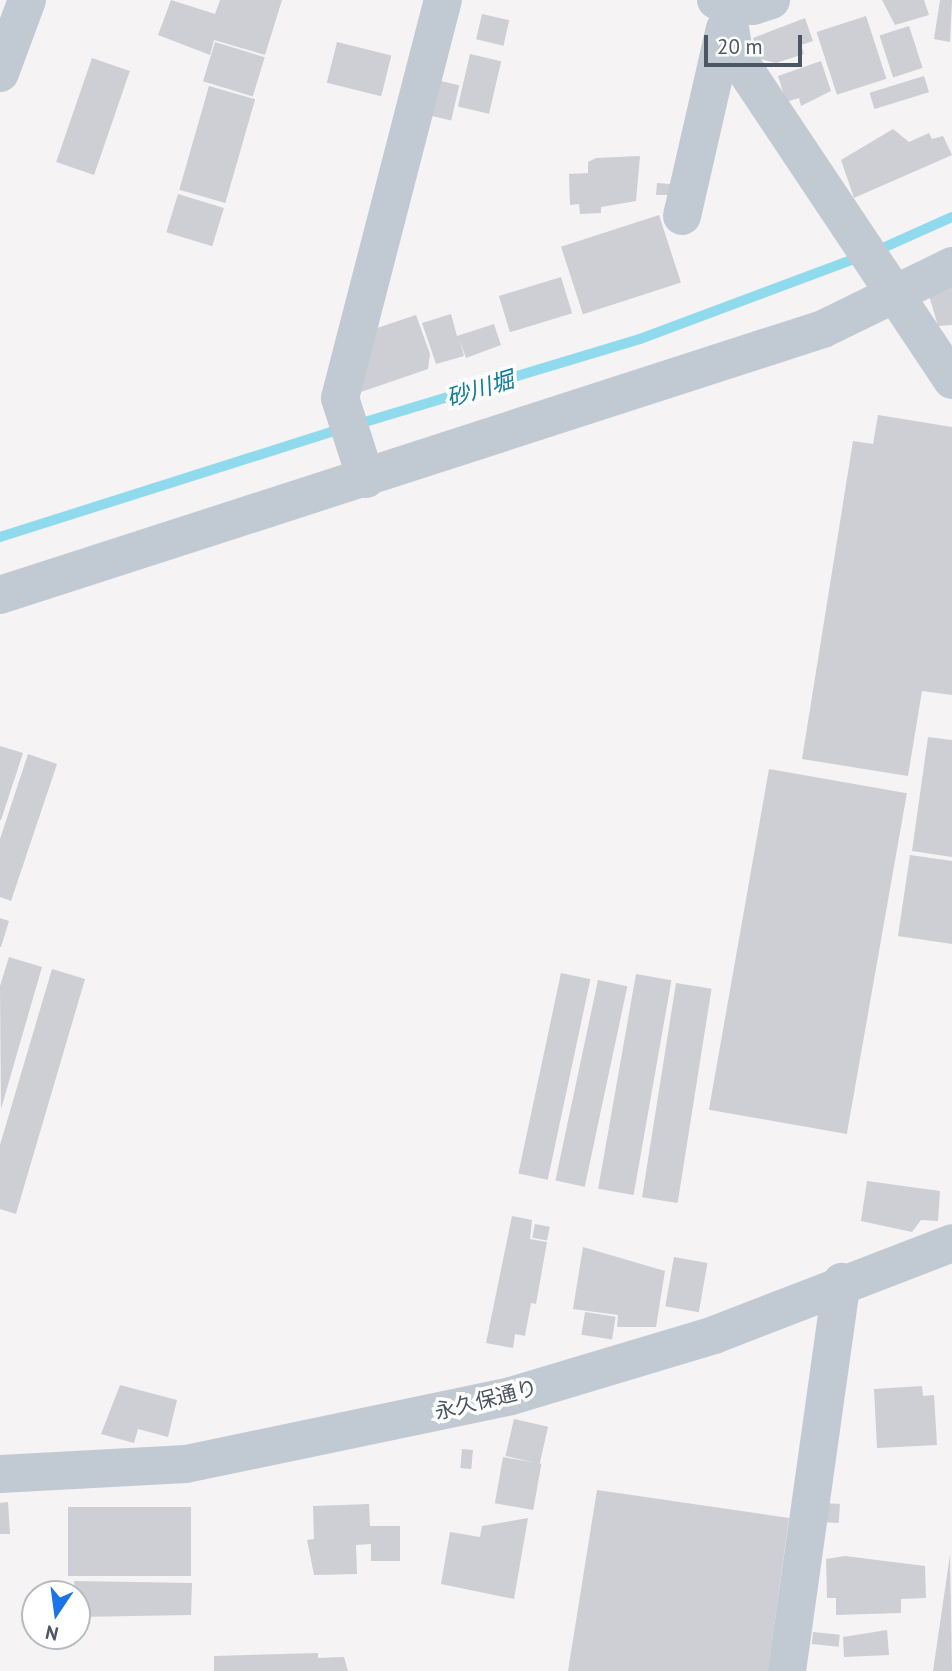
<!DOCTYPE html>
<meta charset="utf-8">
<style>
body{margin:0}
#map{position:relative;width:952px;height:1671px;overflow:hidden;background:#f5f3f3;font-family:"PT Sans","Noto Sans JP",sans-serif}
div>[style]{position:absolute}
.stream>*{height:10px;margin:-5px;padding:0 5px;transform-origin:5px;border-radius:5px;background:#90daee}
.building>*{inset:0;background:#cdcfd5;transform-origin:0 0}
.minor>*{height:38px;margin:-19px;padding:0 19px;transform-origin:19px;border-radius:19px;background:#c1cad2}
span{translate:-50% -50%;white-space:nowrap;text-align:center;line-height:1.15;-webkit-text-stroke:7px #fff;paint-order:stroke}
.street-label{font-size:21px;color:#4a5661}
.water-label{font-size:23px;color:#0c7c9b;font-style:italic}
.north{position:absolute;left:21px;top:1580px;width:70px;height:70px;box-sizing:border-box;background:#fff;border:2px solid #b7bbc0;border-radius:50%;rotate:193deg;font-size:19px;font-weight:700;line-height:28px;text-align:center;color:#4a5661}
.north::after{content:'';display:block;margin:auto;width:24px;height:32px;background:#1a73e8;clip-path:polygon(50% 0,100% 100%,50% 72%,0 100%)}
.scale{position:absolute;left:704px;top:35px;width:98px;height:32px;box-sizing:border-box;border:4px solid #4a5661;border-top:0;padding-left:9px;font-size:21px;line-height:24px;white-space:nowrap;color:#4a5661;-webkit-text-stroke:5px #fff;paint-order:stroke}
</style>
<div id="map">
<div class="stream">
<div style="left:876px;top:251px;width:83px;rotate:-24.1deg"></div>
<div style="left:355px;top:425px;width:298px;rotate:-16.8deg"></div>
<div style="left:640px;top:339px;width:234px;rotate:-20.5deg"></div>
<div style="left:0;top:537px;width:358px;rotate:-17.6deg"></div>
</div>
<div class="building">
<div style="clip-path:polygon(171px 0,215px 14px,220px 0,282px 0,265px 55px,214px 40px,210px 55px,158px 35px)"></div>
<div style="clip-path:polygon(882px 0,924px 0,929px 15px,895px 25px)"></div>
<div style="clip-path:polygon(940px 0,952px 0,950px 42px,934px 39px)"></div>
<div style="left:482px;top:14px;width:28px;height:26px;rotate:13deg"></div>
<div style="left:866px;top:16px;width:66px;height:52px;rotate:72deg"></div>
<div style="clip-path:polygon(805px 18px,813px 41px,801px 45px,804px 54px,776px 63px,760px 59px,753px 38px)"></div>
<div style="left:909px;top:26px;width:44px;height:31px;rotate:72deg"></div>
<div style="left:215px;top:42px;width:52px;height:41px;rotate:17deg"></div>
<div style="left:337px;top:42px;width:56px;height:42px;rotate:14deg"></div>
<div style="left:470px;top:54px;width:32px;height:54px;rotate:13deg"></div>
<div style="left:92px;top:58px;width:40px;height:110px;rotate:19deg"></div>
<div style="clip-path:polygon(821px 61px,831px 91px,801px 106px,799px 98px,786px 102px,778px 76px)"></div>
<div style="left:924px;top:76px;width:17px;height:57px;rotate:73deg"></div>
<div style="left:432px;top:79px;width:28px;height:36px;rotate:13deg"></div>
<div style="left:209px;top:86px;width:48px;height:108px;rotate:16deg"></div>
<div style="clip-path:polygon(893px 129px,909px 142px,929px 133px,932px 139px,943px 136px,952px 155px,854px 198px,841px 160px)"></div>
<div style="clip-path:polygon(640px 156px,636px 201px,601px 207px,601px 213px,580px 214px,579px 204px,570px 205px,569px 174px,588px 173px,588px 162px,596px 158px)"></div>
<div style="clip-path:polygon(657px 183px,670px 184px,670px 195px,656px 195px)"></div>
<div style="left:178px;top:194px;width:48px;height:40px;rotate:17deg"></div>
<div style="left:659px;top:215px;width:71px;height:103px;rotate:72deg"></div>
<div style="left:561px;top:277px;width:38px;height:65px;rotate:73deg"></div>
<div style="clip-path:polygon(952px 284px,952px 325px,938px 326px,928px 292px)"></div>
<div style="clip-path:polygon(451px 314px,457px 336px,494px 324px,501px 345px,466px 358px,460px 341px,464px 356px,436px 364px,422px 323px)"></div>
<div style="clip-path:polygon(416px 315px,430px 354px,428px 369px,361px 392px,365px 332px)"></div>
<div style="clip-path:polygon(878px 415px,952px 427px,952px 695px,922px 691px,908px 776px,802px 759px,853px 441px,873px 444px)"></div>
<div style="clip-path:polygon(928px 737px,952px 740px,952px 857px,912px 851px)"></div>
<div style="clip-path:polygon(0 746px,23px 753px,1px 820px,0 820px)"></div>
<div style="clip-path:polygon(28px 754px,57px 764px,11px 901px,0 897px,0 839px)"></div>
<div style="left:769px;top:769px;width:140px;height:346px;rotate:10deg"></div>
<div style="clip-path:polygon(910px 855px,952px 861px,952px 944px,898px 936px)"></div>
<div style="clip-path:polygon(0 918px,9px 921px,1px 947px,0 947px)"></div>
<div style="clip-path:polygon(9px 957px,42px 967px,1px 1109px,0 986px)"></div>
<div style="clip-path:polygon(52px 969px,85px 979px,16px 1214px,0 1209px,0 1145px)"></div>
<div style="left:561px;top:973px;width:30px;height:205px;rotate:12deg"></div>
<div style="left:636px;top:974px;width:36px;height:218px;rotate:10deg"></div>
<div style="left:598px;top:980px;width:30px;height:205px;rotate:12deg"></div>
<div style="left:676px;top:983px;width:36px;height:217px;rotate:9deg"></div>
<div style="clip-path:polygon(867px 1181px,940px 1191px,938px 1221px,921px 1220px,912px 1232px,861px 1221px)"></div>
<div style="clip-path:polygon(512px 1216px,532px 1220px,530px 1239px,547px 1242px,536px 1304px,531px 1303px,525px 1336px,515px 1334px,513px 1348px,486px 1343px)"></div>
<div style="left:535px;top:1224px;width:15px;height:14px;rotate:11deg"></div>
<div style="clip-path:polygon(583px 1247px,665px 1271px,656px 1327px,617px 1327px,618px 1315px,573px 1309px)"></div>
<div style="left:674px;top:1257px;width:34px;height:50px;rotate:10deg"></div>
<div style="left:585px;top:1312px;width:31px;height:23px;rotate:9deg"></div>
<div style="clip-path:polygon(120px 1385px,177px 1400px,168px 1437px,138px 1429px,134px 1443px,101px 1434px)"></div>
<div style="clip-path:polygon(922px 1386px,923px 1396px,934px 1395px,937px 1445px,877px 1448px,874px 1389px)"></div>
<div style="left:514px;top:1419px;width:35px;height:38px;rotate:13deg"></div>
<div style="left:462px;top:1449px;width:11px;height:19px;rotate:5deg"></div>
<div style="left:503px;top:1457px;width:39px;height:47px;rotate:10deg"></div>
<div style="clip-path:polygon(597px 1490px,789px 1518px,768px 1671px,568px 1671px)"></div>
<div style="clip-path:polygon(8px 1502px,10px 1534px,0 1534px,0 1503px)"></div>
<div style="left:824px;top:1503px;width:16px;height:19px;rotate:4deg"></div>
<div style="clip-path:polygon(369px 1504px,370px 1526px,400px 1526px,400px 1561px,371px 1561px,371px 1544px,356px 1545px,357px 1574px,314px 1575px,307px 1540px,314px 1539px,313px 1506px)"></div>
<div style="left:68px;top:1507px;width:123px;height:69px"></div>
<div style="clip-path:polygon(528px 1518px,514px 1599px,441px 1584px,450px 1532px,480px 1537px,482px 1526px)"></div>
<div style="clip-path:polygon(950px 1555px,952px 1671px,933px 1671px)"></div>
<div style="clip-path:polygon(845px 1556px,925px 1566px,926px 1598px,901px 1599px,901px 1613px,836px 1615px,836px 1598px,827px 1598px,826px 1559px)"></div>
<div style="clip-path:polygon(74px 1581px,192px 1583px,191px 1615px,77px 1617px)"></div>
<div style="clip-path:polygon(887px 1630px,889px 1655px,844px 1657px,843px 1637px)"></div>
<div style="left:813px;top:1632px;width:27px;height:12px;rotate:6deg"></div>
<div style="clip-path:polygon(318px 1653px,318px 1658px,344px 1657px,348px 1671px,214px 1671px,214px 1656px)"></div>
</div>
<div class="minor">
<div style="left:716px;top:0;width:37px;rotate:9deg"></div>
<div style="left:753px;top:6px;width:19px;rotate:-18deg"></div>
<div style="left:726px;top:3px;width:51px;rotate:80.9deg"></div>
<div style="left:734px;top:53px;width:393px;rotate:56.3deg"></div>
<div style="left:0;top:73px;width:78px;rotate:-69.7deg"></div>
<div style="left:682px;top:216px;width:192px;rotate:-77.1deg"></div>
<div style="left:366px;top:479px;width:85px;rotate:-107.8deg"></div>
<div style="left:340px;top:398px;width:411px;rotate:-75.5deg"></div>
<div style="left:0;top:595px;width:865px;rotate:-17.91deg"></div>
<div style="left:823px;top:329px;width:144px;rotate:-26deg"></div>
<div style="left:0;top:1474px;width:186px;rotate:-3.1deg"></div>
<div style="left:186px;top:1464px;width:332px;rotate:-11.8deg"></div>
<div style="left:511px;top:1396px;width:212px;rotate:-16.7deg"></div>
<div style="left:714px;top:1335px;width:255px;rotate:-21.1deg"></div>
<div style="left:787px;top:1671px;width:393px;rotate:-82deg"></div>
</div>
<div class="street-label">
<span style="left:486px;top:1400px;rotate:-14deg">永久保通り</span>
</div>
<div class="water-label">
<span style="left:480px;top:389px;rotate:-17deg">砂川堀</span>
</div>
<div class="north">N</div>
<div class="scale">20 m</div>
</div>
